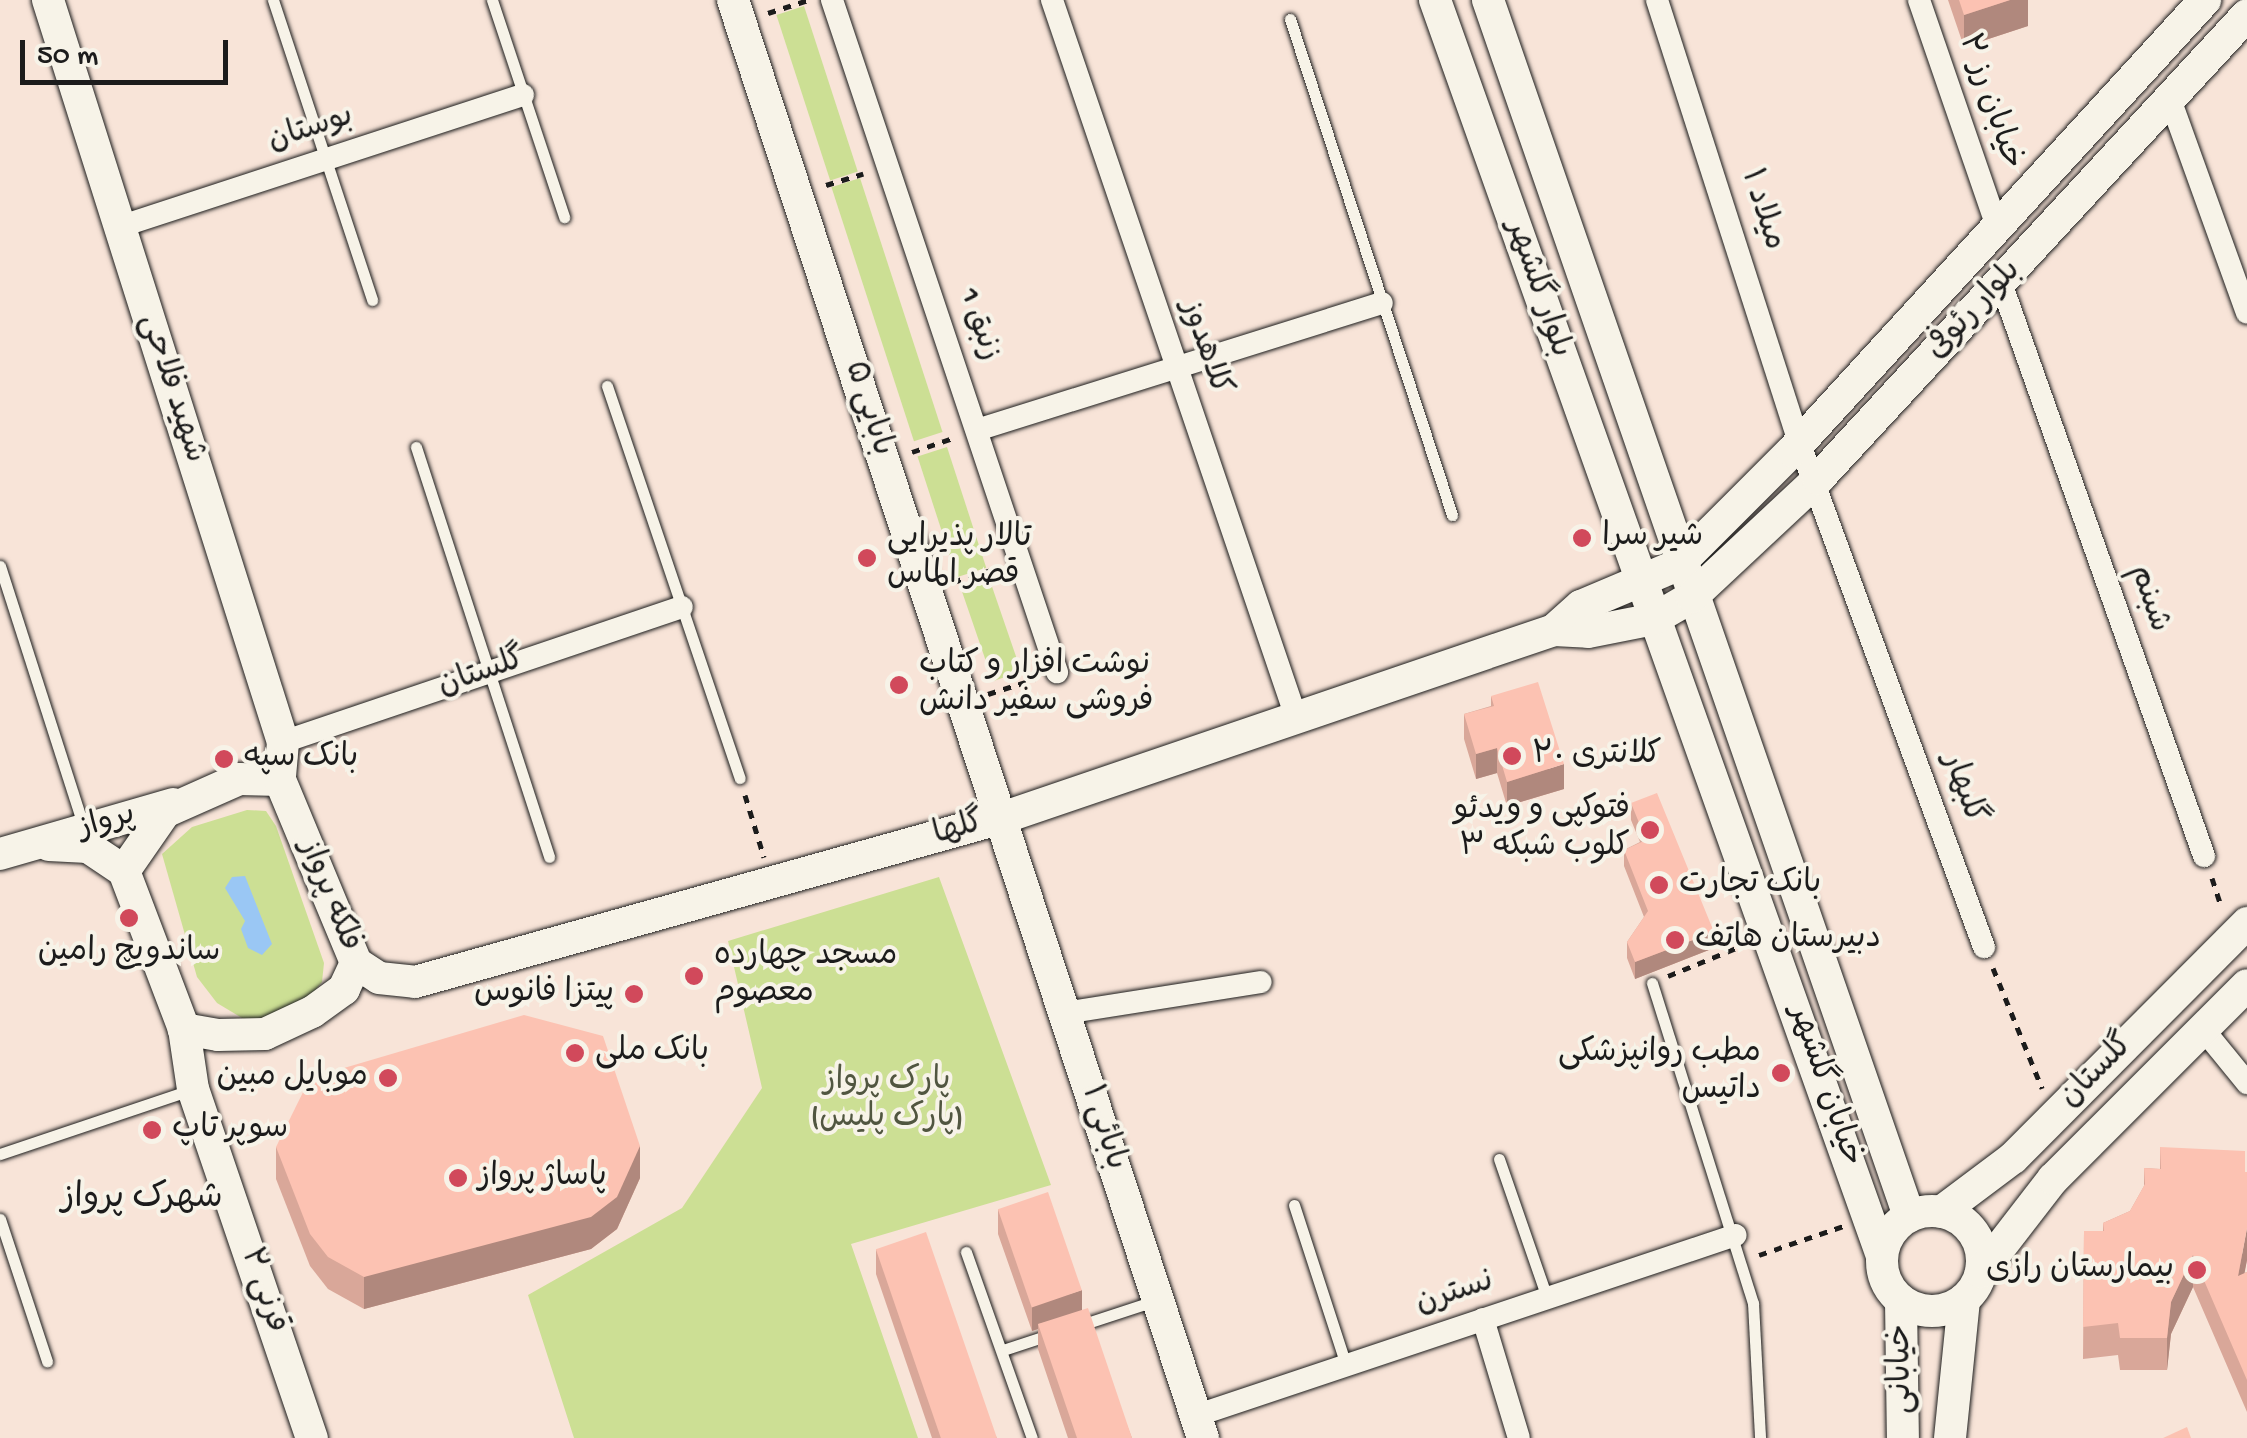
<!DOCTYPE html>
<meta charset="utf-8">
<style>
body{margin:0}
#map{position:relative;width:2247px;height:1438px;overflow:hidden;background:#f8e4d8;font-family:"Gochi Hand","Playpen Sans Arabic",sans-serif}
div>[style]{position:absolute}
.green>*{inset:0;background:#ccdf94;transform-origin:0 0}
.water>*{inset:0;background:#9ac7f4}
.path>*{height:5px;margin-top:-2.5px;transform-origin:0;background:repeating-linear-gradient(90deg,#1c1c1c 0 8px,transparent 0 16px)}
.roads{filter:drop-shadow(0 0 2px #1c1c1c) drop-shadow(0 0 2px #1c1c1c)}
.lane>*{height:11px;margin:-5.5px;padding:0 5.5px;transform-origin:5.5px;border-radius:5.5px;background:#f7f3e8}
.street>*{height:22px;margin:-11px;padding:0 11px;transform-origin:11px;border-radius:11px;background:#f7f3e8}
.secondary>*{height:32px;margin:-16px;padding:0 16px;transform-origin:16px;border-radius:16px;background:#f7f3e8}
.secondary>.ring{margin:-16px;padding:0;box-sizing:content-box;background:none;border:32px solid #f7f3e8;border-radius:50%}
.wall>*{inset:0;background:#d9a799}
.shaded-wall>*{inset:0;background:#b0887d}
.building>*{inset:0;background:#fcc2b2;transform-origin:0 0}
.dots>*{width:28px;height:28px;translate:-50% -50%;box-sizing:border-box;border:5px solid #f7f3e8;border-radius:50%}
span{translate:-50% -50%;white-space:nowrap;text-align:center;line-height:1.15;-webkit-text-stroke:8px #f7f3e8;paint-order:stroke}
.street-label{font-size:32px;color:#1c1c1c}
.poi-label{font-size:32px;color:#1c1c1c}
.left{translate:0 -50%;text-align:left}
.right{translate:-100% -50%;text-align:right}
.park-label{font-size:32px;color:#515640}
.neighbourhood-label{font-size:35px;color:#1c1c1c}
.scale{position:absolute;left:20px;top:40px;width:208px;height:45px;box-sizing:border-box;border:5px solid #1c1c1c;border-top:0;padding-left:12px;font-size:30px;line-height:35px;white-space:nowrap;color:#1c1c1c;-webkit-text-stroke:8px #f7f3e8;paint-order:stroke}
</style>
<div id="map">
<div class="green">
<div style="left:804px;top:6px;width:174px;height:29px;rotate:72deg"></div>
<div style="left:860px;top:178px;width:267px;height:30px;rotate:72deg"></div>
<div style="left:947px;top:447px;width:127px;height:31px;rotate:72deg"></div>
<div style="left:988px;top:575px;width:102px;height:30px;rotate:71deg"></div>
<div style="clip-path:polygon(247px 810px,266px 811px,276px 826px,324px 963px,322px 982px,312px 994px,269px 1018px,247px 1021px,217px 1003px,197px 977px,162px 854px,192px 827px)"></div>
<div style="clip-path:polygon(939px 877px,1051px 1185px,851px 1244px,918px 1438px,574px 1438px,528px 1295px,682px 1208px,762px 1088px,728px 941px)"></div>
</div>
<div class="water">
<div style="clip-path:polygon(245px 876px,272px 944px,262px 955px,248px 948px,241px 929px,245px 921px,225px 888px,232px 877px)"></div>
</div>
<div class="path">
<div style="left:768px;top:13px;width:42px;rotate:-18deg"></div>
<div style="left:826px;top:185px;width:39px;rotate:-17deg"></div>
<div style="left:912px;top:452px;width:43px;rotate:-18.9deg"></div>
<div style="left:953px;top:582px;width:44px;rotate:-17.2deg"></div>
<div style="left:988px;top:694px;width:49px;rotate:-17.7deg"></div>
<div style="left:745px;top:795px;width:65px;rotate:73deg"></div>
<div style="left:2212px;top:878px;width:28px;rotate:72deg"></div>
<div style="left:1993px;top:968px;width:130px;rotate:67.8deg"></div>
<div style="left:1668px;top:976px;width:79px;rotate:-22.3deg"></div>
<div style="left:1759px;top:1255px;width:89px;rotate:-19deg"></div>
</div>
<div class="roads">
<div class="lane">
<div style="left:273px;top:0;width:316px;rotate:71.7deg"></div>
<div style="left:492px;top:0;width:229px;rotate:71.6deg"></div>
<div style="left:1290px;top:19px;width:522px;rotate:71.91deg"></div>
<div style="left:607px;top:386px;width:414px;rotate:71.3deg"></div>
<div style="left:416px;top:447px;width:431px;rotate:72deg"></div>
<div style="left:0;top:566px;width:272px;rotate:72.2deg"></div>
<div style="left:1652px;top:983px;width:336px;rotate:72.5deg"></div>
<div style="left:1753px;top:1303px;width:135px;rotate:87deg"></div>
<div style="left:0;top:1154px;width:200px;rotate:-18.6deg"></div>
<div style="left:1499px;top:1159px;width:147px;rotate:70.9deg"></div>
<div style="left:1294px;top:1205px;width:168px;rotate:72deg"></div>
<div style="left:0;top:1219px;width:150px;rotate:71.7deg"></div>
<div style="left:966px;top:1252px;width:197px;rotate:70.5deg"></div>
<div style="left:1081px;top:1325px;width:77px;rotate:-18.2deg"></div>
<div style="left:1003px;top:1350px;width:48px;rotate:-18.1deg"></div>
</div>
<div class="street">
<div style="left:832px;top:0;width:709px;rotate:71.49deg"></div>
<div style="left:1052px;top:0;width:757px;rotate:71.21deg"></div>
<div style="left:1657px;top:0;width:464px;rotate:72.2deg"></div>
<div style="left:1799px;top:442px;width:538px;rotate:69.88deg"></div>
<div style="left:1919px;top:0;width:239px;rotate:71deg"></div>
<div style="left:2170px;top:99px;width:227px;rotate:70.2deg"></div>
<div style="left:119px;top:227px;width:425px;rotate:-18.1deg"></div>
<div style="left:2001px;top:283px;width:608px;rotate:70.49deg"></div>
<div style="left:980px;top:429px;width:421px;rotate:-17.4deg"></div>
<div style="left:283px;top:742px;width:421px;rotate:-18.7deg"></div>
<div style="left:1065px;top:1013px;width:198px;rotate:-9deg"></div>
<div style="left:2203px;top:1029px;width:70px;rotate:50.8deg"></div>
<div style="left:1483px;top:1319px;width:124px;rotate:73.2deg"></div>
<div style="left:1195px;top:1416px;width:570px;rotate:-18.5deg"></div>
</div>
<div class="secondary">
<div style="left:48px;top:0;width:778px;rotate:72.43deg"></div>
<div style="left:283px;top:742px;width:38px;rotate:95deg"></div>
<div style="left:733px;top:0;width:1513px;rotate:71.9deg"></div>
<div style="left:1435px;top:0;width:1333px;rotate:70.41deg"></div>
<div style="left:1488px;top:0;width:1287px;rotate:70.9deg"></div>
<div style="left:1554px;top:630px;width:36px;rotate:-42deg"></div>
<div style="left:1581px;top:606px;width:105px;rotate:-22.9deg"></div>
<div style="left:1678px;top:565px;width:161px;rotate:-45deg"></div>
<div style="left:1792px;top:451px;width:612px;rotate:-47.52deg"></div>
<div style="left:239px;top:779px;width:41px;rotate:1.4deg"></div>
<div style="left:280px;top:780px;width:198px;rotate:67.4deg"></div>
<div style="left:356px;top:963px;width:29px;rotate:115deg"></div>
<div style="left:344px;top:989px;width:39px;rotate:144deg"></div>
<div style="left:312px;top:1012px;width:52px;rotate:154.9deg"></div>
<div style="left:265px;top:1034px;width:47px;rotate:178.8deg"></div>
<div style="left:218px;top:1035px;width:35px;rotate:-170deg"></div>
<div style="left:184px;top:1029px;width:169px;rotate:-110.8deg"></div>
<div style="left:124px;top:871px;width:72px;rotate:-55.2deg"></div>
<div style="left:165px;top:812px;width:81px;rotate:-24deg"></div>
<div style="left:49px;top:845px;width:39px;rotate:3deg"></div>
<div style="left:88px;top:847px;width:43px;rotate:33.7deg"></div>
<div style="left:0;top:854px;width:180px;rotate:-16.1deg"></div>
<div style="left:356px;top:963px;width:27px;rotate:33deg"></div>
<div style="left:379px;top:978px;width:36px;rotate:6deg"></div>
<div style="left:415px;top:982px;width:609px;rotate:-15.61deg"></div>
<div style="left:1002px;top:818px;width:583px;rotate:-18.81deg"></div>
<div style="left:1554px;top:630px;width:34px;rotate:3deg"></div>
<div style="left:1588px;top:632px;width:67px;rotate:-11.1deg"></div>
<div style="left:1654px;top:619px;width:44px;rotate:-30.1deg"></div>
<div style="left:1692px;top:597px;width:173px;rotate:-43.1deg"></div>
<div style="left:1818px;top:479px;width:632px;rotate:-47.24deg"></div>
<div style="left:184px;top:1029px;width:61px;rotate:81.5deg"></div>
<div style="left:193px;top:1089px;width:369px;rotate:71.2deg"></div>
<div class="ring" style="left:1882px;top:1211px;width:68px;height:68px"></div>
<div style="left:1941px;top:1212px;width:90px;rotate:-36.9deg"></div>
<div style="left:2013px;top:1158px;width:332px;rotate:-45.1deg"></div>
<div style="left:1981px;top:1272px;width:118px;rotate:-52.3deg"></div>
<div style="left:2053px;top:1179px;width:274px;rotate:-45deg"></div>
<div style="left:1901px;top:1301px;width:137px;rotate:89.2deg"></div>
<div style="left:1950px;top:1438px;width:139px;rotate:-84.2deg"></div>
</div>
</div>
<div class="wall">
<div style="clip-path:polygon(1948px 0,2028px 0,2028px 26px,1964px 47px)"></div>
<div style="clip-path:polygon(1491px 696px,1564px 789px,1507px 806px,1497px 773px,1476px 779px,1464px 739px,1464px 714px,1491px 706px)"></div>
<div style="clip-path:polygon(1631px 803px,1714px 948px,1635px 979px,1627px 958px,1627px 942px,1644px 917px,1624px 866px,1624px 850px,1640px 842px,1631px 820px)"></div>
<div style="clip-path:polygon(276px 1147px,640px 1178px,617px 1229px,591px 1249px,364px 1309px,328px 1289px,310px 1266px,276px 1179px)"></div>
<div style="clip-path:polygon(2160px 1147px,2247px 1260px,2244px 1273px,2247px 1272px,2247px 1412px,2193px 1287px,2171px 1334px,2167px 1370px,2120px 1370px,2118px 1355px,2083px 1359px,2084px 1231px,2103px 1231px,2103px 1223px,2130px 1211px,2144px 1186px,2144px 1168px,2160px 1169px)"></div>
<div style="clip-path:polygon(998px 1209px,1082px 1310px,1132px 1438px,1068px 1438px,1038px 1349px,1038px 1329px,1032px 1331px,998px 1234px)"></div>
<div style="clip-path:polygon(876px 1249px,997px 1438px,932px 1438px,876px 1274px)"></div>
</div>
<div class="shaded-wall">
<div style="clip-path:polygon(2010px 0,2028px 0,2028px 26px,1964px 47px,1964px 15px)"></div>
<div style="clip-path:polygon(1497px 748px,1497px 773px,1476px 779px,1476px 754px)"></div>
<div style="clip-path:polygon(1564px 764px,1564px 789px,1507px 806px,1507px 782px)"></div>
<div style="clip-path:polygon(1714px 932px,1714px 948px,1635px 979px,1635px 962px)"></div>
<div style="clip-path:polygon(640px 1146px,640px 1178px,617px 1229px,591px 1249px,364px 1309px,364px 1277px)"></div>
<div style="clip-path:polygon(2247px 1228px,2247px 1260px,2238px 1308px,2238px 1276px)"></div>
<div style="clip-path:polygon(2193px 1255px,2193px 1287px,2171px 1334px,2167px 1370px,2167px 1338px,2171px 1302px)"></div>
<div style="clip-path:polygon(1082px 1290px,1082px 1314px,1038px 1324px,1038px 1329px,1032px 1331px,1032px 1306px)"></div>
</div>
<div class="building">
<div style="clip-path:polygon(1959px 0,2010px 0,1964px 15px)"></div>
<div style="clip-path:polygon(1538px 682px,1564px 764px,1507px 782px,1497px 748px,1476px 754px,1464px 714px,1494px 706px,1491px 696px)"></div>
<div style="clip-path:polygon(1657px 793px,1714px 932px,1635px 962px,1627px 942px,1648px 911px,1624px 850px,1646px 840px,1631px 803px)"></div>
<div style="clip-path:polygon(524px 1015px,603px 1036px,640px 1146px,617px 1197px,591px 1217px,364px 1277px,328px 1257px,310px 1234px,276px 1147px,310px 1078px)"></div>
<div style="clip-path:polygon(2160px 1147px,2245px 1151px,2245px 1172px,2247px 1172px,2247px 1228px,2238px 1276px,2247px 1272px,2247px 1380px,2193px 1255px,2171px 1302px,2167px 1338px,2120px 1338px,2118px 1323px,2083px 1327px,2084px 1231px,2104px 1231px,2103px 1223px,2130px 1211px,2145px 1184px,2144px 1168px,2161px 1169px)"></div>
<div style="left:1048px;top:1192px;width:104px;height:53px;rotate:71deg"></div>
<div style="left:926px;top:1232px;width:218px;height:53px;rotate:71deg"></div>
<div style="clip-path:polygon(1088px 1308px,1132px 1438px,1077px 1438px,1038px 1324px)"></div>
<div style="clip-path:polygon(2187px 1427px,2191px 1438px,2163px 1438px)"></div>
</div>
<div class="dots">
<div style="left:1582px;top:538px;background:#d1495b"></div>
<div style="left:867px;top:558px;background:#d1495b"></div>
<div style="left:899px;top:685px;background:#d1495b"></div>
<div style="left:1512px;top:756px;background:#d1495b"></div>
<div style="left:224px;top:759px;background:#d1495b"></div>
<div style="left:1650px;top:830px;background:#d1495b"></div>
<div style="left:1659px;top:885px;background:#d1495b"></div>
<div style="left:129px;top:918px;background:#d1495b"></div>
<div style="left:1675px;top:940px;background:#d1495b"></div>
<div style="left:694px;top:976px;background:#d1495b"></div>
<div style="left:634px;top:994px;background:#d1495b"></div>
<div style="left:575px;top:1053px;background:#d1495b"></div>
<div style="left:1781px;top:1073px;background:#d1495b"></div>
<div style="left:388px;top:1078px;background:#d1495b"></div>
<div style="left:152px;top:1130px;background:#d1495b"></div>
<div style="left:458px;top:1178px;background:#d1495b"></div>
<div style="left:2197px;top:1270px;background:#d1495b"></div>
</div>
<div class="street-label">
<span style="left:1989px;top:102px;rotate:71deg">خیابان رز ۲</span>
<span style="left:311px;top:130px;rotate:-18deg">بوستان</span>
<span style="left:1761px;top:210px;rotate:72deg">میلاد ۱</span>
<span style="left:1537px;top:289px;rotate:71deg">بلوار گلشهر</span>
<span style="left:1975px;top:311px;rotate:-47deg">بلوار رئوفی</span>
<span style="left:978px;top:325px;rotate:71deg">زنبق 1</span>
<span style="left:1204px;top:348px;rotate:71deg">کلاهدوز</span>
<span style="left:171px;top:389px;rotate:72deg">شهید فلاحی</span>
<span style="left:867px;top:409px;rotate:72deg">۵ بابایی</span>
<span style="left:2148px;top:599px;rotate:71deg">شبنم</span>
<span style="left:482px;top:674px;rotate:-19deg">گلستان</span>
<span style="left:1962px;top:789px;rotate:70deg">گلبهار</span>
<span style="left:107px;top:823px;rotate:-16deg">پرواز</span>
<span style="left:959px;top:830px;rotate:-16deg">گلها</span>
<span style="left:328px;top:896px;rotate:68deg">فلکه پرواز</span>
<span style="left:2098px;top:1072px;rotate:-45deg">گلستان</span>
<span style="left:1824px;top:1086px;rotate:71deg">خیابان گلشهر</span>
<span style="left:1102px;top:1128px;rotate:72deg">بابائی ۱</span>
<span style="left:262px;top:1291px;rotate:71deg">قرنی ۲</span>
<span style="left:1455px;top:1294px;rotate:-18deg">نسترن</span>
<span style="left:1903px;top:1369px;rotate:-91deg">خیابانی</span>
</div>
<div class="poi-label">
<span class="left" style="left:1602px;top:538px">شیر سرا</span>
<span class="left" style="left:887px;top:558px">تالار پذیرایی<br>قصر الماس</span>
<span class="left" style="left:919px;top:685px">نوشت افزار و کتاب<br>فروشی سفیر دانش</span>
<span class="left" style="left:1532px;top:756px">کلانتری ۲۰</span>
<span class="left" style="left:244px;top:759px">بانک سپه</span>
<span class="right" style="left:1630px;top:830px">فتوکپی و ویدئو<br>کلوب شبکه ۳</span>
<span class="left" style="left:1679px;top:885px">بانک تجارت</span>
<span class="left" style="left:1695px;top:940px">دبیرستان هاتف</span>
<span style="left:129px;top:953px">ساندویچ رامین</span>
<span class="left" style="left:714px;top:976px">مسجد چهارده<br>معصوم</span>
<span class="right" style="left:614px;top:994px">پیتزا فانوس</span>
<span class="left" style="left:595px;top:1053px">بانک ملی</span>
<span class="right" style="left:1761px;top:1073px">مطب روانپزشکی<br>داتیس</span>
<span class="right" style="left:368px;top:1078px">موبایل مبین</span>
<span class="left" style="left:172px;top:1130px">سوپر تاپ</span>
<span class="left" style="left:478px;top:1178px">پاساژ پرواز</span>
<span class="right" style="left:2174px;top:1270px">بیمارستان رازی</span>
</div>
<div class="park-label">
<span style="left:887px;top:1101px">پارک پرواز<br>(پارک پلیس)</span>
</div>
<div class="neighbourhood-label">
<span style="left:142px;top:1200px">شهرک پرواز</span>
</div>
<div class="scale">50 m</div>
</div>
